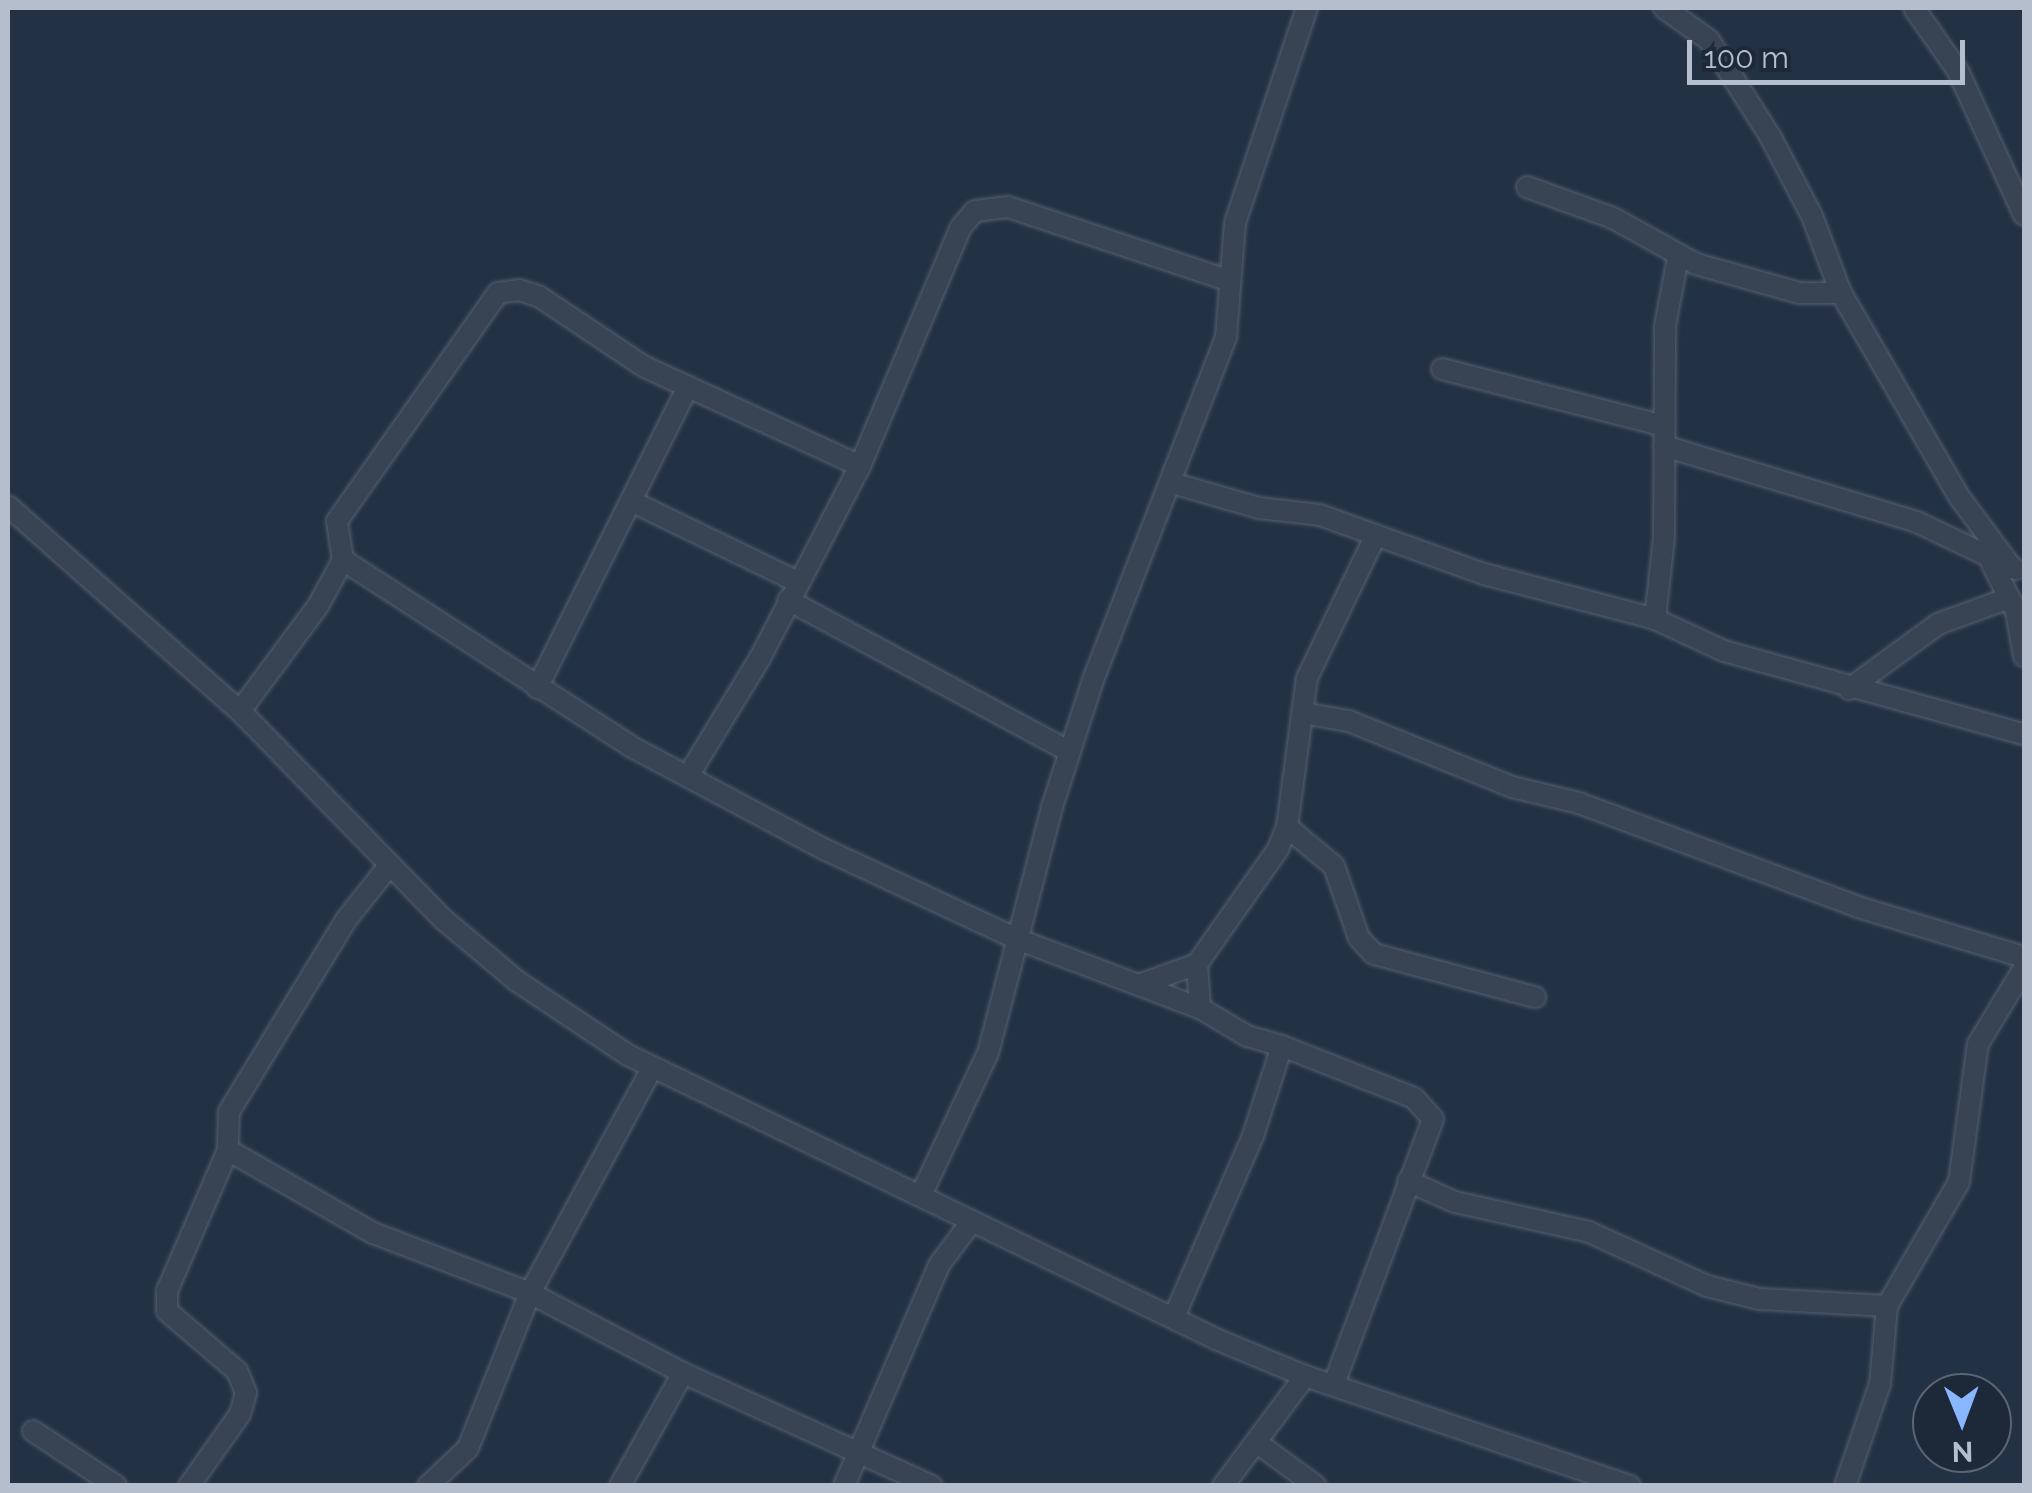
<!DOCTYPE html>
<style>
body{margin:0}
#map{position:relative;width:2032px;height:1493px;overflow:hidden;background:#233144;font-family:Raleway,sans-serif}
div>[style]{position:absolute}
.roads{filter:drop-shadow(0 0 2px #566170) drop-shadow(0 0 2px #566170)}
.minor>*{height:20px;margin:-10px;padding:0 10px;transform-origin:10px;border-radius:10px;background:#384353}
span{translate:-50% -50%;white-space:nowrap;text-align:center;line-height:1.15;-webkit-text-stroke:10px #1d2838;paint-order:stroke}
.frame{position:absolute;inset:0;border:10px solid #b5becd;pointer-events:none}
.north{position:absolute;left:1912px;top:1373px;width:100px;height:100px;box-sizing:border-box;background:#1d2838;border:2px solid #5a6474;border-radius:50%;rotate:179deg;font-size:28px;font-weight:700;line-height:40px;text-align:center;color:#b5becd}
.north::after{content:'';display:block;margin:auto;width:35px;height:45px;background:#88b7ff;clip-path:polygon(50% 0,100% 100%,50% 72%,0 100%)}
.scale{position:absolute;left:1687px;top:40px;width:278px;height:45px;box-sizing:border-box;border:5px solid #b5becd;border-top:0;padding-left:12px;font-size:30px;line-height:35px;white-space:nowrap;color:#b5becd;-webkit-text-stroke:8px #1d2838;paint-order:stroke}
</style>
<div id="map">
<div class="roads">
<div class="minor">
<div style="left:1664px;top:8px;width:55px;rotate:35.4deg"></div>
<div style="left:1709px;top:40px;width:114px;rotate:57.6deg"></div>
<div style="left:1770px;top:136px;width:90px;rotate:62.3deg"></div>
<div style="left:1812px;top:216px;width:82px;rotate:69.4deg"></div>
<div style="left:1841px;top:293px;width:237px;rotate:59.9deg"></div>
<div style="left:1960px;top:498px;width:87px;rotate:53.4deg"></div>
<div style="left:1914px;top:8px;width:77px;rotate:55.1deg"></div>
<div style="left:1958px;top:71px;width:158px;rotate:65.4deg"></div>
<div style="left:1527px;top:187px;width:91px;rotate:19.8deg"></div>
<div style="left:1613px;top:218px;width:95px;rotate:29deg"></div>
<div style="left:1696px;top:264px;width:107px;rotate:15.7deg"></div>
<div style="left:1799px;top:293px;width:42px"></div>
<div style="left:1442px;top:369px;width:229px;rotate:14.4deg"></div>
<div style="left:1664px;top:446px;width:264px;rotate:16.7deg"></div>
<div style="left:1917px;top:522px;width:109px;rotate:25.6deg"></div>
<div style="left:1172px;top:483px;width:91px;rotate:16deg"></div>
<div style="left:1259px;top:508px;width:61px;rotate:6.5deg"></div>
<div style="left:1320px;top:515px;width:174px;rotate:19.8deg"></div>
<div style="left:1484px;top:574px;width:177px;rotate:14.7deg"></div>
<div style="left:1655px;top:619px;width:76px;rotate:24.9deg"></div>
<div style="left:1724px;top:651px;width:311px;rotate:15.5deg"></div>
<div style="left:631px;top:501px;width:186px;rotate:25.9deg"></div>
<div style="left:8px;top:506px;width:310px;rotate:41.5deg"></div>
<div style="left:240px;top:711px;width:291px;rotate:45.7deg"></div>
<div style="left:443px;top:919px;width:97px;rotate:40deg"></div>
<div style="left:517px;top:981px;width:133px;rotate:33.7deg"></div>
<div style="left:628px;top:1055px;width:653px;rotate:25.78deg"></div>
<div style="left:1216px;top:1339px;width:96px;rotate:22.6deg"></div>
<div style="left:1305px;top:1376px;width:343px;rotate:18.7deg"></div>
<div style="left:343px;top:560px;width:39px;rotate:-99deg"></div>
<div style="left:337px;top:521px;width:279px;rotate:-54.8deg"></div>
<div style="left:498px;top:293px;width:21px;rotate:-8deg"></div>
<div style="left:519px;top:290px;width:22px;rotate:18deg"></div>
<div style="left:540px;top:297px;width:124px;rotate:33.8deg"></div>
<div style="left:643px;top:366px;width:239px;rotate:24.7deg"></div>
<div style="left:1992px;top:564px;width:53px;rotate:62.9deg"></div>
<div style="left:2016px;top:611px;width:46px;rotate:79.9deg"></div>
<div style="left:788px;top:600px;width:320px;rotate:28.3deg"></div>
<div style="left:1655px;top:619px;width:81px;rotate:-83.7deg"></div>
<div style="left:1664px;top:538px;width:212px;rotate:-89.7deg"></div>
<div style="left:1665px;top:326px;width:70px;rotate:-79.3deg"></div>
<div style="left:537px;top:688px;width:337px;rotate:-63.4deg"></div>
<div style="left:1849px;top:689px;width:110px;rotate:-36.1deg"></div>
<div style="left:1938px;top:624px;width:76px;rotate:-20.1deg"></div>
<div style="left:240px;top:711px;width:131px;rotate:-53.4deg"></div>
<div style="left:318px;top:606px;width:52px;rotate:-61.5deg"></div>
<div style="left:343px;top:560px;width:342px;rotate:32.9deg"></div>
<div style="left:630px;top:746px;width:222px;rotate:28deg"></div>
<div style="left:826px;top:850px;width:211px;rotate:25deg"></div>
<div style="left:1017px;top:939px;width:196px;rotate:20.7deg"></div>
<div style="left:1200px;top:1008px;width:55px;rotate:30.8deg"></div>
<div style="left:1247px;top:1036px;width:36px;rotate:16deg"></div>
<div style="left:1282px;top:1046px;width:95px;rotate:107.9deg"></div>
<div style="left:1253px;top:1136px;width:197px;rotate:113.6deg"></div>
<div style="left:1303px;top:713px;width:47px;rotate:9.9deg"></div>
<div style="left:1349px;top:721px;width:176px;rotate:22deg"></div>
<div style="left:1512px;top:787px;width:69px;rotate:13.4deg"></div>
<div style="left:1579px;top:803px;width:298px;rotate:20.4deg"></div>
<div style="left:1858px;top:907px;width:173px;rotate:16.8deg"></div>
<div style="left:688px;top:776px;width:138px;rotate:-58.6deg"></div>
<div style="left:760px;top:658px;width:216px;rotate:-62.5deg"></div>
<div style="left:860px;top:466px;width:259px;rotate:-67.1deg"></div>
<div style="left:961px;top:227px;width:21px;rotate:-49deg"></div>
<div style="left:975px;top:211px;width:33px;rotate:-7deg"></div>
<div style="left:1008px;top:207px;width:232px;rotate:18.4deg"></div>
<div style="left:1287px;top:827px;width:61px;rotate:39.7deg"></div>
<div style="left:1334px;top:866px;width:76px;rotate:70.9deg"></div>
<div style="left:1359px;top:938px;width:22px;rotate:47deg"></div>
<div style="left:1374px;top:954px;width:167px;rotate:15deg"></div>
<div style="left:388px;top:867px;width:68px;rotate:128.4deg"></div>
<div style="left:346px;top:920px;width:225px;rotate:121.4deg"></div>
<div style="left:229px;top:1112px;width:38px;rotate:92deg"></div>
<div style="left:228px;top:1150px;width:167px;rotate:29.8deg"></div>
<div style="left:373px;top:1233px;width:168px;rotate:20.9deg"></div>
<div style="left:530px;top:1293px;width:173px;rotate:27.6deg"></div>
<div style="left:683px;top:1373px;width:273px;rotate:24.4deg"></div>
<div style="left:1197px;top:964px;width:44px;rotate:86.1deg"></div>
<div style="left:1139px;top:985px;width:62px;rotate:-19.9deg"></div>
<div style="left:1197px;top:964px;width:141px;rotate:-54.8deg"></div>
<div style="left:1278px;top:849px;width:24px;rotate:-68deg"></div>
<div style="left:1287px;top:827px;width:150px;rotate:-82.4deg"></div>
<div style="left:1307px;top:678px;width:154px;rotate:-64.3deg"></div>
<div style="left:1282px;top:1046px;width:142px;rotate:21.5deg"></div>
<div style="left:1414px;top:1098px;width:28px;rotate:48deg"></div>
<div style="left:1433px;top:1119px;width:283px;rotate:110.5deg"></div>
<div style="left:1408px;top:1181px;width:51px;rotate:24.1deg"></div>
<div style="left:1455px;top:1202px;width:137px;rotate:12.6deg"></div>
<div style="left:1589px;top:1232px;width:130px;rotate:24.6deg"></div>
<div style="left:1707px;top:1286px;width:54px;rotate:14deg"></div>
<div style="left:1759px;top:1299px;width:128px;rotate:3.1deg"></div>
<div style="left:1887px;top:1306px;width:143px;rotate:-59.9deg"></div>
<div style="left:1959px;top:1182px;width:139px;rotate:-82.2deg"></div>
<div style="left:1978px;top:1044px;width:89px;rotate:-58.8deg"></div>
<div style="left:922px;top:1193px;width:155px;rotate:-64.8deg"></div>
<div style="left:988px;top:1053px;width:254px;rotate:-75.4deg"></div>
<div style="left:1052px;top:807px;width:133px;rotate:-72.1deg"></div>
<div style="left:1093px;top:680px;width:368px;rotate:-68.8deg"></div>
<div style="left:1226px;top:337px;width:114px;rotate:-85.5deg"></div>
<div style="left:1235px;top:223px;width:227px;rotate:-71.5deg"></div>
<div style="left:33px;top:1431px;width:100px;rotate:33.5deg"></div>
<div style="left:1256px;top:1442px;width:74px;rotate:36.3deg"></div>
<div style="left:189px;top:1486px;width:88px;rotate:-54.7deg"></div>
<div style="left:240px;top:1414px;width:22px;rotate:-74deg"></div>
<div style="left:246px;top:1393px;width:24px;rotate:-112deg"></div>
<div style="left:237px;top:1371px;width:92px;rotate:-139.4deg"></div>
<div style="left:167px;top:1311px;width:20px;rotate:-90deg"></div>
<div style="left:167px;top:1291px;width:154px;rotate:-66.6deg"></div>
<div style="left:428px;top:1486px;width:55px;rotate:-43.5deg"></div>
<div style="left:468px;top:1448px;width:167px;rotate:-68.2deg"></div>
<div style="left:530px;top:1293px;width:256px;rotate:-61.5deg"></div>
<div style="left:620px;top:1486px;width:129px;rotate:-60.9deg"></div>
<div style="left:844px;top:1486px;width:241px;rotate:-66.7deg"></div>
<div style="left:939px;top:1265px;width:55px;rotate:-53.1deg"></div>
<div style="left:1223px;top:1486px;width:137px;rotate:-53.3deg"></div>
<div style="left:1845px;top:1486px;width:108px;rotate:-71.1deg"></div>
<div style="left:1880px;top:1384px;width:78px;rotate:-84.9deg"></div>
</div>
</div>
<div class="frame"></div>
<div class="north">N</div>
<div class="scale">100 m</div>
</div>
